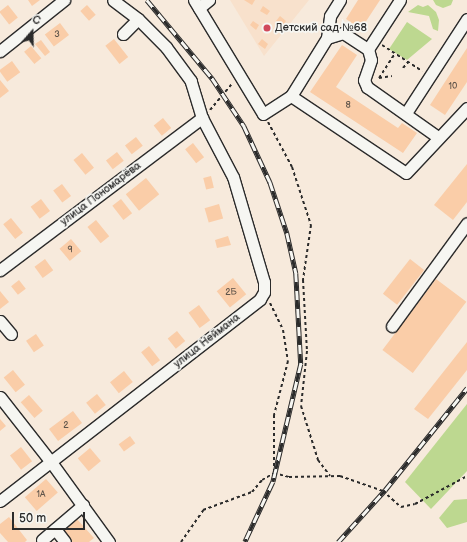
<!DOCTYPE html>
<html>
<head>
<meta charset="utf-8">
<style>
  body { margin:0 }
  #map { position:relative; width:467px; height:542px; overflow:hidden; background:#f7eadc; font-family:"Balsamiq Sans",sans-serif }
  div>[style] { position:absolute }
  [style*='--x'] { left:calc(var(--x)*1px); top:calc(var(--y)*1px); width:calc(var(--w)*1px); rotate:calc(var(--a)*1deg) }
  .built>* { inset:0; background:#f8e1cc }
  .green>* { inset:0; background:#bdd890 }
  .building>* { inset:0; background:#facda8; transform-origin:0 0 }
  .path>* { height:2px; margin-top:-1px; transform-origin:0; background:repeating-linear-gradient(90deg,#2b2b2b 0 3px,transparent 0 6px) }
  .roads { filter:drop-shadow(1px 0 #2b2b2b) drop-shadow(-1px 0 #2b2b2b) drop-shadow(0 1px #2b2b2b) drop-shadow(0 -1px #2b2b2b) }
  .minor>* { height:11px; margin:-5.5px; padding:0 5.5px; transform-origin:5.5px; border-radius:5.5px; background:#f6f6f2 }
  .rail>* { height:4.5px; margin-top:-2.25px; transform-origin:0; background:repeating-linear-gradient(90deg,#f6f6f2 0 9px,#2b2b2b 0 18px); box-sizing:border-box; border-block:1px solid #2b2b2b }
  .dots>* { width:11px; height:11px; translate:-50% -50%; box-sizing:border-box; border:2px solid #f6f6f2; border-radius:50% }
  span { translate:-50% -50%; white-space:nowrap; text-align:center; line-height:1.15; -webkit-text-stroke:3.5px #f6f6f2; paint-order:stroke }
  .number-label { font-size:9px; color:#5f544a }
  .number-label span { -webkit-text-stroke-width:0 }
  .poi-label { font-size:11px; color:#2b2b2b }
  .left { translate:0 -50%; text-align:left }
  .street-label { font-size:11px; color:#2b2b2b }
  .north { position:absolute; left:12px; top:12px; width:40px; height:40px; -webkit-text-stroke:3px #f6f6f2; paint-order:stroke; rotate:20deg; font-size:11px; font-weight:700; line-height:16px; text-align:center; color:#2b2b2b }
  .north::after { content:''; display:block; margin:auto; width:14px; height:18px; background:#2b2b2b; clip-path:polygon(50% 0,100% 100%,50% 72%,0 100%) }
  .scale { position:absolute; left:12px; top:512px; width:73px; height:18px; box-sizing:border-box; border:2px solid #2b2b2b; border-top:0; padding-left:5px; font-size:12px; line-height:14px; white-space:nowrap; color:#2b2b2b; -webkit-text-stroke:3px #f6f6f2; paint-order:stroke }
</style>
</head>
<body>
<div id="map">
  <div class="built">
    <div style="clip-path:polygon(230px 0,309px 0,264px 56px)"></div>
  </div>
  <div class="green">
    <div style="clip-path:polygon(433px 0,453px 0,451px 5px,443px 8px,436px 5px)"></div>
    <div style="clip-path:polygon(418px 5px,423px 7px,428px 5px,436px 12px,439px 20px,438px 31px,433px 29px,429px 16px,408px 12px)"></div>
    <div style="clip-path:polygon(407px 22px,432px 39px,407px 60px,389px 49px)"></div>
    <div style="clip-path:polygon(467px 404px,467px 471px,431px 509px,405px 482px)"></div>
    <div style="clip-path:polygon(467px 499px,467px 522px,447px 528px,439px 518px,454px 500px)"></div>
  </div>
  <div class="building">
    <div style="clip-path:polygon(28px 0,40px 0,32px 6px)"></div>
    <div style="clip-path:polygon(244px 0,255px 0,252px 5px)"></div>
    <div style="clip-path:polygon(358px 0,380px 0,361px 29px,346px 19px)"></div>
    <div style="left:8px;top:5px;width:16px;height:11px;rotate:52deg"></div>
    <div style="left:87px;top:5px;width:13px;height:9px;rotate:48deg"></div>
    <div style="clip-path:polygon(263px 6px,270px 11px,267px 15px,260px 11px)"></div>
    <div style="clip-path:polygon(280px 16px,286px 21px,283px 25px,276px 21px)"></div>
    <div style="clip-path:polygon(253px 21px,259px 25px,256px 30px,250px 25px)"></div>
    <div style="left:60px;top:23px;width:15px;height:19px;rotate:53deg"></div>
    <div style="left:114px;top:39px;width:23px;height:11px;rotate:52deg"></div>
    <div style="clip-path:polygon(262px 39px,268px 44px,265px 49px,258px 44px)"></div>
    <div style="clip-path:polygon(41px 40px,50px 52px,45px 56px,35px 44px)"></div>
    <div style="clip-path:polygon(342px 45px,357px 55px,336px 87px,398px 128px,402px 123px,417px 133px,403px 153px,310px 92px)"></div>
    <div style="left:31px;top:46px;width:16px;height:9px;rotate:50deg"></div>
    <div style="clip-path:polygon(467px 48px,467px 82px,445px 115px,430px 105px)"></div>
    <div style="left:12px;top:61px;width:14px;height:16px;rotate:54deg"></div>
    <div style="clip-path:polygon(0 80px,9px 91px,0 98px)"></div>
    <div style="left:163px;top:118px;width:13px;height:12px;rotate:51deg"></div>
    <div style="left:136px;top:137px;width:11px;height:14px;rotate:52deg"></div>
    <div style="left:193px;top:143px;width:18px;height:10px;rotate:52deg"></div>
    <div style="left:117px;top:152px;width:11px;height:14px;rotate:52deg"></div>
    <div style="left:82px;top:153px;width:19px;height:11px;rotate:51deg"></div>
    <div style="clip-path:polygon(467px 164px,467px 202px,453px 220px,434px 205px)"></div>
    <div style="left:211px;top:176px;width:12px;height:8px;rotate:76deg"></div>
    <div style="left:146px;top:178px;width:21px;height:26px;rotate:51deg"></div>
    <div style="left:62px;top:184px;width:15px;height:11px;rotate:53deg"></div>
    <div style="left:41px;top:199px;width:15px;height:13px;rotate:53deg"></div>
    <div style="left:121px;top:199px;width:18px;height:11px;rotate:52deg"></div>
    <div style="left:219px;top:204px;width:15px;height:15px;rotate:74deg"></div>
    <div style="left:11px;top:218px;width:19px;height:10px;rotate:51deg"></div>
    <div style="left:96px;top:220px;width:21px;height:11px;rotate:51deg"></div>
    <div style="clip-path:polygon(228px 236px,231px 245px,217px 248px,215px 240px)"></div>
    <div style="left:71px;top:239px;width:16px;height:15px;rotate:50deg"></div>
    <div style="left:45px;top:259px;width:14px;height:13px;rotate:54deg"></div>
    <div style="left:410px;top:259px;width:18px;height:44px;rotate:38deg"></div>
    <div style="left:233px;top:278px;width:21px;height:21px;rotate:51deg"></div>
    <div style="left:436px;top:279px;width:38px;height:89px;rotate:37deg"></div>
    <div style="left:19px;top:280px;width:11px;height:10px;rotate:52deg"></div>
    <div style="clip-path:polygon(0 291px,9px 302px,0 309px)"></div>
    <div style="left:199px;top:305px;width:19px;height:13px;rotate:54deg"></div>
    <div style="left:177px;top:331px;width:13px;height:12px;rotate:51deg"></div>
    <div style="left:36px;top:334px;width:14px;height:12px;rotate:56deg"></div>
    <div style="clip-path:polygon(467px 342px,467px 370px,428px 419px,414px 409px)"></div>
    <div style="left:149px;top:346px;width:18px;height:10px;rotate:52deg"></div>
    <div style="left:13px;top:370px;width:19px;height:12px;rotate:51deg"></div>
    <div style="left:124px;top:371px;width:14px;height:18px;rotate:51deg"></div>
    <div style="left:97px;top:394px;width:14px;height:14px;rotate:51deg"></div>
    <div style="left:29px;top:395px;width:21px;height:11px;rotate:49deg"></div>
    <div style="left:73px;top:411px;width:15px;height:30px;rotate:53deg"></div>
    <div style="clip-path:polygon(0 419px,6px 426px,0 431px)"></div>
    <div style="left:130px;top:436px;width:9px;height:14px;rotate:54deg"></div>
    <div style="left:21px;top:447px;width:18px;height:14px;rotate:52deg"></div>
    <div style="left:90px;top:448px;width:17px;height:16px;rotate:50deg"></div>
    <div style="left:46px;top:479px;width:18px;height:28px;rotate:49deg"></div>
    <div style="clip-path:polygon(9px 517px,27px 540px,25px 542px,8px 542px,0 533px,0 524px)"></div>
    <div style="clip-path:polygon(76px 518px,94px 538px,89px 542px,72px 542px,62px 530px)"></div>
  </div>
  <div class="path">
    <div style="--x:382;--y:45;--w:48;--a:33"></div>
    <div style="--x:403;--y:68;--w:8;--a:-50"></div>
    <div style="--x:379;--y:78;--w:30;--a:-57"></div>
    <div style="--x:379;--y:78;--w:13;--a:-9"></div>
    <div style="--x:210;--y:110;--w:35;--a:-50"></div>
    <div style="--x:268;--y:122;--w:51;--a:61.9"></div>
    <div style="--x:292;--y:167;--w:61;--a:71.9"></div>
    <div style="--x:311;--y:225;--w:56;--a:98.3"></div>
    <div style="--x:303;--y:280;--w:71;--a:86.8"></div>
    <div style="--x:307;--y:351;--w:55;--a:96.2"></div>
    <div style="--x:301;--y:406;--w:57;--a:72.5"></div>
    <div style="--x:318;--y:460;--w:20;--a:53"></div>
    <div style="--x:270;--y:303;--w:30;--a:64"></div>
    <div style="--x:283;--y:330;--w:31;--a:81"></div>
    <div style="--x:288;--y:361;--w:56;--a:104.5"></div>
    <div style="--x:274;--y:415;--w:58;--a:90"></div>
    <div style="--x:181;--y:542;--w:39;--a:-55"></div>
    <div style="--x:203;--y:510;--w:52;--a:-20.2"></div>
    <div style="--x:252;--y:492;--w:16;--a:-50"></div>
    <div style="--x:262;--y:480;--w:14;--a:-30"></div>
    <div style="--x:274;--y:473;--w:16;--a:15"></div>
    <div style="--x:289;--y:477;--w:51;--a:-1.1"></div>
    <div style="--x:340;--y:476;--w:46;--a:19.2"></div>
    <div style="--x:383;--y:491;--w:24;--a:42"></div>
    <div style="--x:401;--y:507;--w:14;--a:-12"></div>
    <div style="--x:415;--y:504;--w:59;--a:-28.3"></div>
  </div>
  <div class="roads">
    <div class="minor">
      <div style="--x:194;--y:0;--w:133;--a:58.8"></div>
      <div style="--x:263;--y:114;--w:33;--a:-33"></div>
      <div style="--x:291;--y:96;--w:68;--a:-58.2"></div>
      <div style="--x:327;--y:38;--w:22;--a:-82"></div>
      <div style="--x:330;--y:16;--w:19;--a:-58"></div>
      <div style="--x:400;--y:0;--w:59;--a:123.1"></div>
      <div style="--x:368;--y:49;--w:11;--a:75"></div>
      <div style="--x:371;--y:60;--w:21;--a:109"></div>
      <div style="--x:364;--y:80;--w:8;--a:67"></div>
      <div style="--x:367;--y:87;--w:87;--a:35.2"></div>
      <div style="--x:199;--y:8;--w:13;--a:-39"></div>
      <div style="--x:123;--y:34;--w:21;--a:-45"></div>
      <div style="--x:327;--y:38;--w:17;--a:-17"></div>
      <div style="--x:343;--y:33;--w:30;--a:33"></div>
      <div style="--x:0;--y:51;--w:82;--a:-38.6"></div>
      <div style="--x:291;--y:96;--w:138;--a:33.8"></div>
      <div style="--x:406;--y:173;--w:89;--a:-46.8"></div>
      <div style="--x:406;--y:113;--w:112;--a:-57"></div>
      <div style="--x:0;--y:270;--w:253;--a:-37"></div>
      <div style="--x:0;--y:321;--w:17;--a:50"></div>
      <div style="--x:392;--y:326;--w:127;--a:-53.9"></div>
      <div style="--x:0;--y:397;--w:83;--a:51.9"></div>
      <div style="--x:51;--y:462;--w:99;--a:54.1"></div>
      <div style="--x:0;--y:501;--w:329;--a:-37.8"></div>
      <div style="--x:260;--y:299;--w:8;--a:-60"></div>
      <div style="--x:264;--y:292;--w:10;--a:-90"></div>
      <div style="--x:264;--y:282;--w:109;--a:-106.4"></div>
      <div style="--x:233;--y:177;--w:67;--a:-117.7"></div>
      <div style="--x:202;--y:118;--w:39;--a:-107"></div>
      <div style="--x:191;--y:81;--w:42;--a:-126.3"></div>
      <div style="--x:166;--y:47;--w:40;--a:-135"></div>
      <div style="--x:138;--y:19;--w:31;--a:-143"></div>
      <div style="--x:55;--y:529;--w:16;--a:52"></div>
      <div style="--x:42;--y:540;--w:54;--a:-40.5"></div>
    </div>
  </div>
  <div class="rail">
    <div style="--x:147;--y:0;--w:102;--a:50.2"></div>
    <div style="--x:212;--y:78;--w:58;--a:56.3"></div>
    <div style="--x:244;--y:126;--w:62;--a:65.1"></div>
    <div style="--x:270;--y:182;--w:54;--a:71.6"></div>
    <div style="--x:287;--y:233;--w:41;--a:77.3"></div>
    <div style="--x:296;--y:273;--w:91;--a:86.9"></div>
    <div style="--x:301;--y:364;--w:121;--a:103.3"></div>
    <div style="--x:273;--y:482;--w:66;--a:115"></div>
    <div style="--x:338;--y:542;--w:70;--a:-47.9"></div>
    <div style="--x:385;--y:490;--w:131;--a:-51.2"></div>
  </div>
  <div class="dots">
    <div style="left:267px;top:28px;background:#d1495b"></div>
  </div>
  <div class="number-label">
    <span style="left:57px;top:35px">3</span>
    <span style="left:453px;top:87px">10</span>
    <span style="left:348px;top:106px">8</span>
    <span style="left:70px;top:250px">9</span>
    <span style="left:231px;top:293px">2Б</span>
    <span style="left:66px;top:426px">2</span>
    <span style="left:41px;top:495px">1А</span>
  </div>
  <div class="poi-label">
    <span class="left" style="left:275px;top:28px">Детский сад №68</span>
  </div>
  <div class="street-label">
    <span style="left:101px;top:194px;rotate:-37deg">улица Пономарёва</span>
    <span style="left:207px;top:341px;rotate:-38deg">улица Неймана</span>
  </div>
  <div class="north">С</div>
  <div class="scale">50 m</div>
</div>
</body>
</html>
